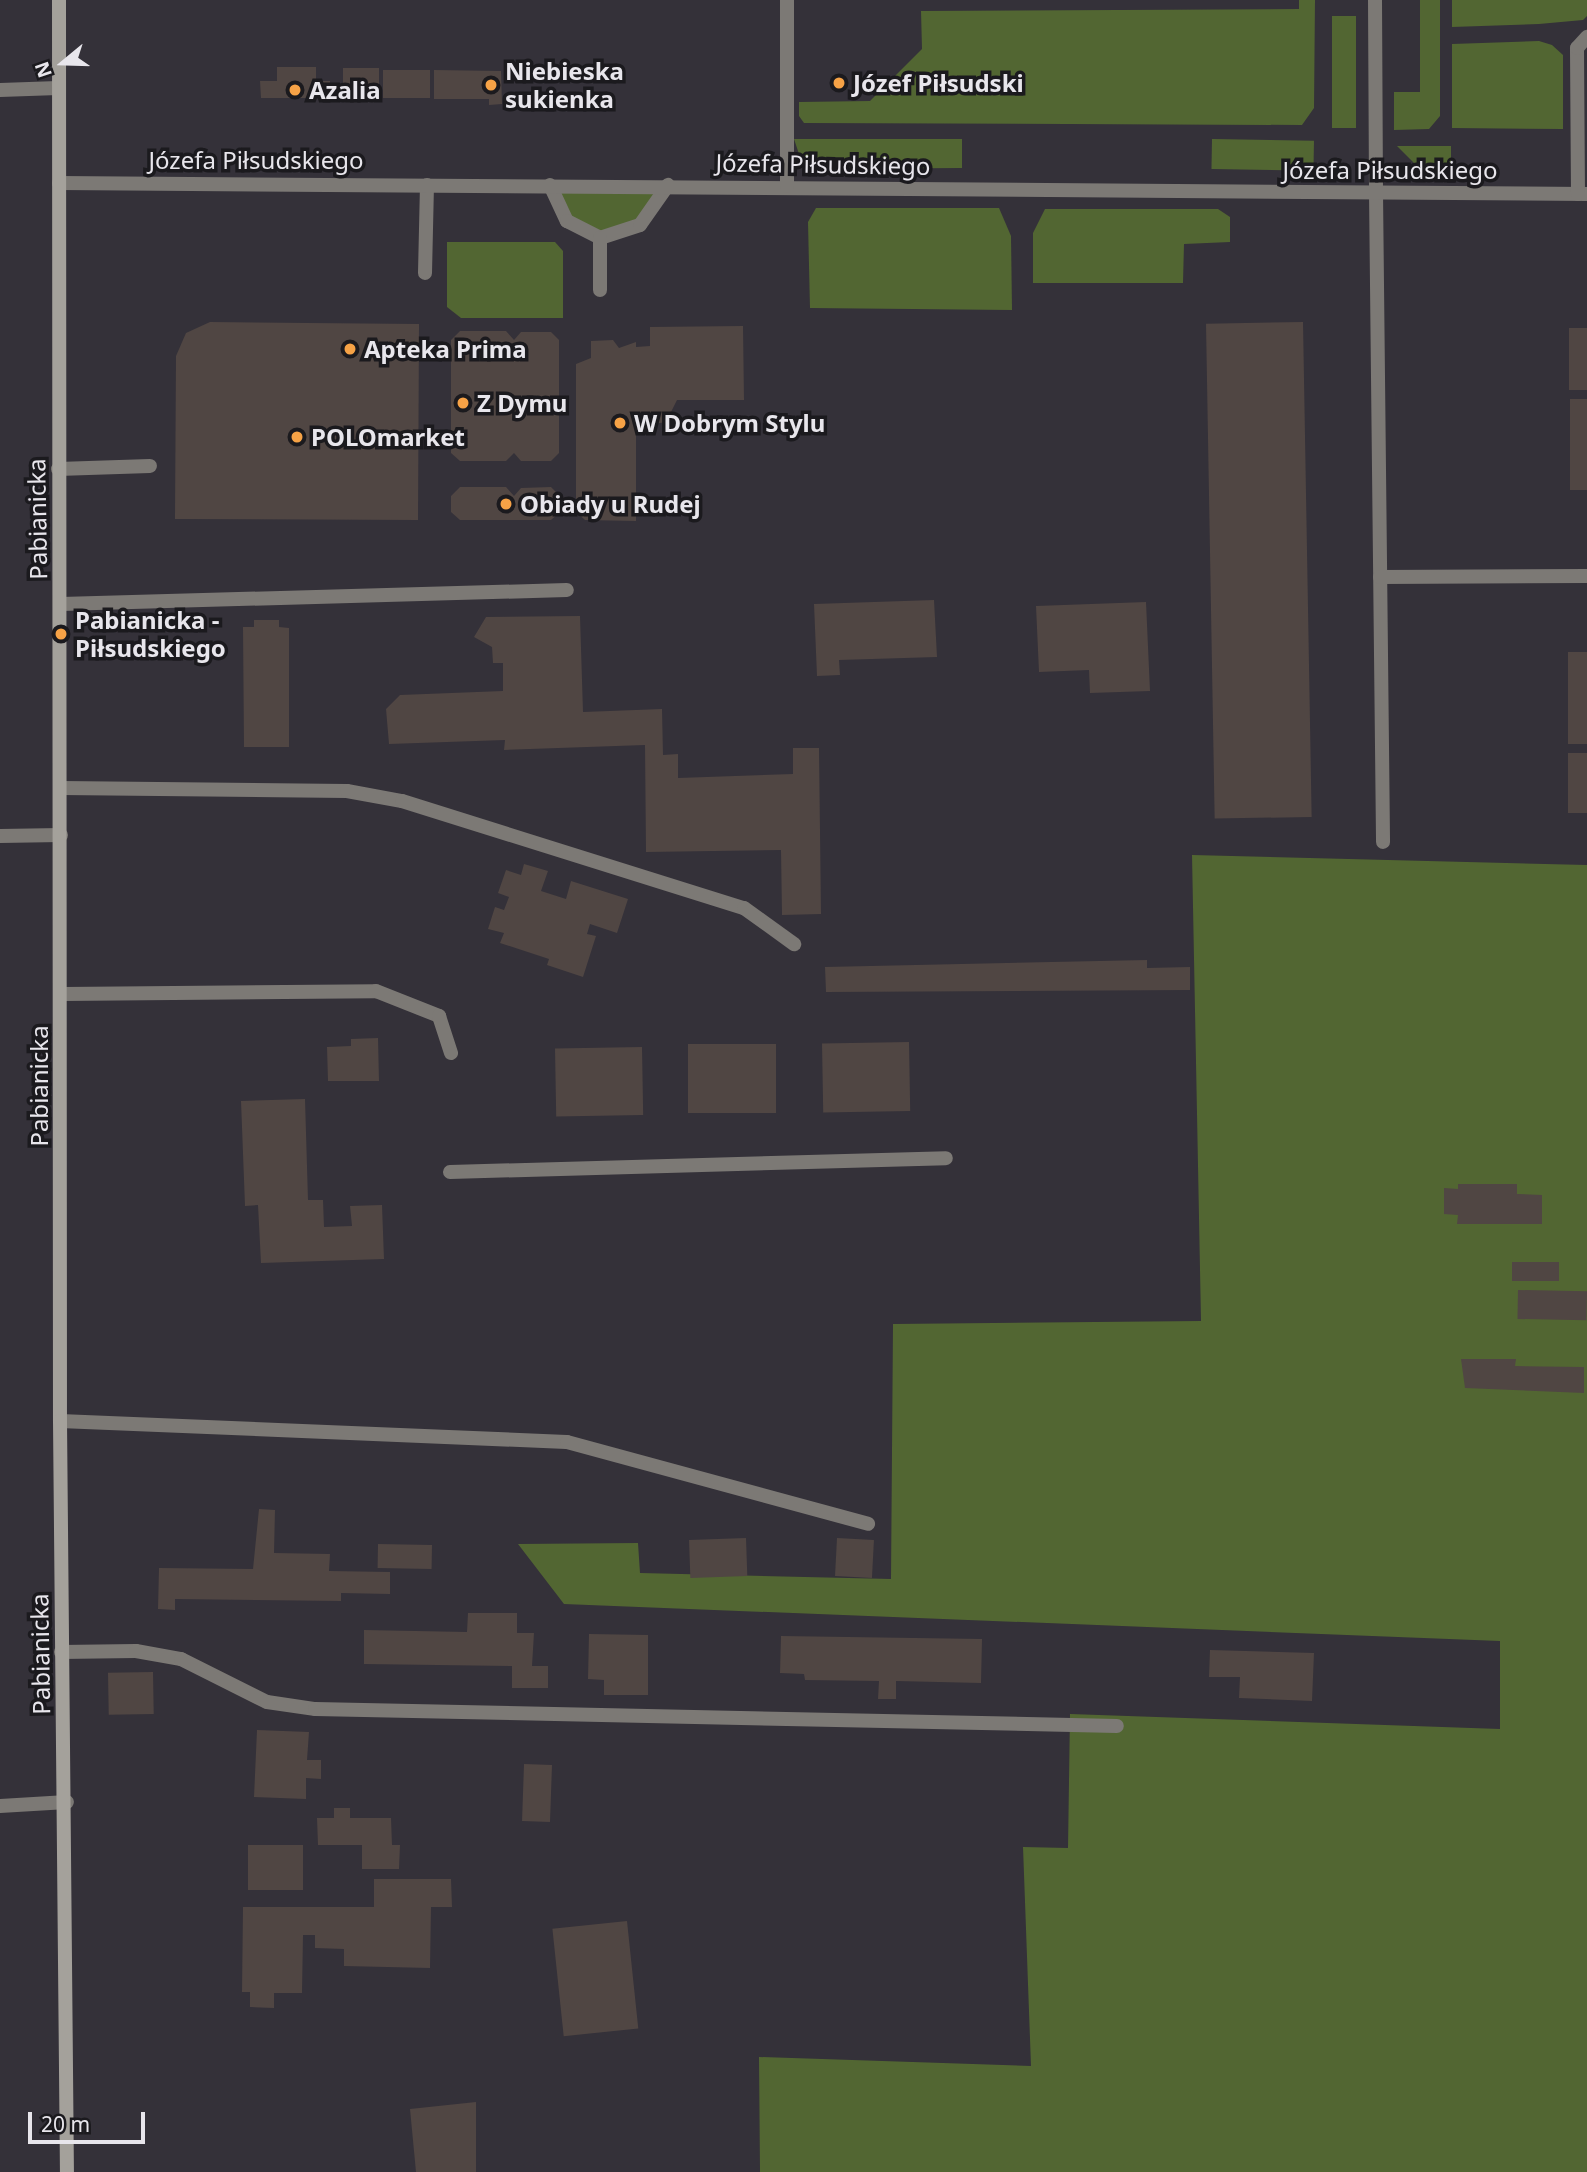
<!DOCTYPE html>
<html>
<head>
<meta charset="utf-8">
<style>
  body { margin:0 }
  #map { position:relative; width:1587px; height:2172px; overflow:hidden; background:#343139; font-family:"Noto Sans",sans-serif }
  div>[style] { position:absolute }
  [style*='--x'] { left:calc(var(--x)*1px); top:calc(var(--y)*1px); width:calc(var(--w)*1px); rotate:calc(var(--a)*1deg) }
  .green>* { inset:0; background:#526632; transform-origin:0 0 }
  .building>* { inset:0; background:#504643; transform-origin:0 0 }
  .lane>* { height:14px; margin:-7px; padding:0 7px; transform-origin:7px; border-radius:7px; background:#7c7975 }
  .street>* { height:14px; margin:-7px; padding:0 7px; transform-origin:7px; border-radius:7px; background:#7c7975 }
  .secondary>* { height:14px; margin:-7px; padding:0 7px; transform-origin:7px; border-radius:7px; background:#a4a19b }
  .dots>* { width:19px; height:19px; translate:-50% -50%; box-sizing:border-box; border:4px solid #1b1a1e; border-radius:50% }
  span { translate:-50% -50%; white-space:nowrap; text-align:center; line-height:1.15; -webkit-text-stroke:7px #1b1a1e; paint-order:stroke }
  .poi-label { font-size:24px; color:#e8e6ec; font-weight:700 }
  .left { translate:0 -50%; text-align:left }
  .street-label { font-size:24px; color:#e8e6ec }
  .north { position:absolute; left:28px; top:28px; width:70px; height:70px; -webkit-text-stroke:5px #1b1a1e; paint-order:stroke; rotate:251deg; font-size:19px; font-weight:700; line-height:28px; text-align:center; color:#e8e6ec }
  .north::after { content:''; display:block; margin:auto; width:24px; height:32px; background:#e8e6ec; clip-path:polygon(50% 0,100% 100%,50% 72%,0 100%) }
  .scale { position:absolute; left:28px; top:2112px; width:117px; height:32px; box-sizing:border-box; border:4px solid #e8e6ec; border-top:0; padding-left:9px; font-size:21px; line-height:24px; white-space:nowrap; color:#e8e6ec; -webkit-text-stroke:5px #1b1a1e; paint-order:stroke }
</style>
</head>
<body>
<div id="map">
  <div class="green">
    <div style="clip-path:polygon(1299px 0,1315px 0,1314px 108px,1302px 125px,804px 123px,799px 116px,799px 102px,870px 101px,922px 49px,921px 11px,1299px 9px)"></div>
    <div style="clip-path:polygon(1420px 0,1440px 0,1440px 116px,1429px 129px,1394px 130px,1394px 92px,1420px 92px)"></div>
    <div style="clip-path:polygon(1452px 0,1587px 0,1587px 16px,1583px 20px,1539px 24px,1452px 27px)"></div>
    <div style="left:1332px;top:16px;width:24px;height:112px"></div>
    <div style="clip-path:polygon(1539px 41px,1552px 45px,1563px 55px,1563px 129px,1452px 128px,1452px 44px)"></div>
    <div style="clip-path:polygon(794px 139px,962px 139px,962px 168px,813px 169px,802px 163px)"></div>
    <div style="left:1212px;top:139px;width:102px;height:30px;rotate:1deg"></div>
    <div style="clip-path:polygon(1397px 146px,1451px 146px,1451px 170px,1416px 165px)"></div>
    <div style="clip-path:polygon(550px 185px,668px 185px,640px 225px,600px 238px,567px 221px)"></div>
    <div style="clip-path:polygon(816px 208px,999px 208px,1011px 236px,1012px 310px,810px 308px,808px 222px)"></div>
    <div style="clip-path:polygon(1045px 209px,1218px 209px,1230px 217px,1230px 242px,1184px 244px,1183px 283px,1033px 283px,1033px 233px)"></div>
    <div style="clip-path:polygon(447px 242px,555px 242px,563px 251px,563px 318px,461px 318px,447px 307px)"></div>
    <div style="clip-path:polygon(1192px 855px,1587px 865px,1587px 2172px,760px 2172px,759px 2057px,1031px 2066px,1023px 1847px,1068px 1848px,1070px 1714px,1500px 1729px,1500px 1641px,564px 1604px,518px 1544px,638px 1543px,640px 1573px,891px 1579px,893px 1324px,1201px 1321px)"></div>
  </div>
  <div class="building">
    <div style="clip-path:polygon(277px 67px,316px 67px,316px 81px,330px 81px,330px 98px,261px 98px,260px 81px,277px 81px)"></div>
    <div style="left:343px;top:68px;width:36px;height:31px"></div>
    <div style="left:430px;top:70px;width:28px;height:47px;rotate:90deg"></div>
    <div style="clip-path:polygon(434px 70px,501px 71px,502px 104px,489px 105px,489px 99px,434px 99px)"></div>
    <div style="clip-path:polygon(210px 322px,419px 324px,418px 520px,175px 519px,176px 356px,186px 333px)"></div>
    <div style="left:1303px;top:322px;width:495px;height:97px;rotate:89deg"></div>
    <div style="clip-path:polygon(743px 326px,744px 400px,677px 400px,666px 422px,636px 427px,636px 521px,585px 520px,576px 512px,576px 364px,591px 358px,591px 341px,613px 340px,619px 348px,636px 342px,636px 347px,650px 346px,650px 327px)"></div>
    <div style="left:1569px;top:328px;width:18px;height:62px"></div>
    <div style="clip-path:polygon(460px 331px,506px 331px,514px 340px,521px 332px,551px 332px,559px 340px,559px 453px,551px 461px,521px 461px,514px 453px,506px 461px,460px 461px,451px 453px,451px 340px)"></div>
    <div style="left:1570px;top:399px;width:17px;height:91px"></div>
    <div style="clip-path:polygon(460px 487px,506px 487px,514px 496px,521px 488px,551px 487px,560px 496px,560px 512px,551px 520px,460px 520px,451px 512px,451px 496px)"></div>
    <div style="clip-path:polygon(934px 600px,937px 657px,839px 660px,840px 675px,817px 676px,814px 604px)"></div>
    <div style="clip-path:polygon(1146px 602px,1150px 691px,1090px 693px,1089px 670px,1039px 672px,1036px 606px)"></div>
    <div style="clip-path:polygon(580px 616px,583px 712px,662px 709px,663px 755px,678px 754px,678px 778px,793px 774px,793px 748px,819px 748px,821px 914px,782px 915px,781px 850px,646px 852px,645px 745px,504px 750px,505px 740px,389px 744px,386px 709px,400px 695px,503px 691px,503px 663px,493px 663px,492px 647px,474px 637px,486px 617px)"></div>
    <div style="clip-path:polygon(254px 620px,279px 620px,279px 627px,289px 628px,289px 747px,244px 747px,243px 627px,254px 627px)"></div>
    <div style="left:1568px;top:652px;width:19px;height:92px"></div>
    <div style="left:1568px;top:753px;width:19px;height:60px"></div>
    <div style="clip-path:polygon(524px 864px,548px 871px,541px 891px,566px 899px,571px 881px,628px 899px,617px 933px,590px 924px,587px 934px,596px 936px,583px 977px,547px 965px,549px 959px,500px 943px,504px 933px,488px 929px,495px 907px,504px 910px,509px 897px,498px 893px,506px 870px,521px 875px)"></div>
    <div style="clip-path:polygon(1147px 960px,1147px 968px,1190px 967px,1190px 990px,826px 992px,825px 967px)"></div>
    <div style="clip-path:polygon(378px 1038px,379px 1081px,328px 1081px,327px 1047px,351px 1046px,351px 1039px)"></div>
    <div style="left:909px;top:1042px;width:69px;height:87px;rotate:89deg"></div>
    <div style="left:776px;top:1044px;width:69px;height:88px;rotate:90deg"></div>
    <div style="left:642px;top:1047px;width:68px;height:87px;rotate:89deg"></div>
    <div style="clip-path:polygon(305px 1099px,308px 1200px,323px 1200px,324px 1227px,352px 1226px,350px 1206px,382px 1205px,384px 1259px,261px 1263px,258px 1205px,245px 1206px,241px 1101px)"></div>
    <div style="clip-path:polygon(1458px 1184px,1517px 1184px,1517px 1194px,1542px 1195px,1542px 1224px,1457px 1224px,1458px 1215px,1444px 1214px,1444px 1188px,1458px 1189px)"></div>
    <div style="left:1559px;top:1262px;width:19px;height:47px;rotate:90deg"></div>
    <div style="left:1518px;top:1290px;width:69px;height:29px;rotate:1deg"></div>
    <div style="clip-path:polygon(1461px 1359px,1516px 1359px,1515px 1366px,1584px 1367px,1584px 1393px,1465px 1388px)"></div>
    <div style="clip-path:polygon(259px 1509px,275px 1510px,274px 1553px,330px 1554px,329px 1571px,390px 1572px,390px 1594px,341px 1593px,341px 1601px,175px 1599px,175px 1610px,158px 1609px,159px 1568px,253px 1569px)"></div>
    <div style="left:746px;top:1538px;width:38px;height:57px;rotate:88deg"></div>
    <div style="left:837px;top:1538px;width:37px;height:38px;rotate:3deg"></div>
    <div style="left:378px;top:1544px;width:54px;height:24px;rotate:1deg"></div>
    <div style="clip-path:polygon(468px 1613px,517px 1613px,517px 1633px,534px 1633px,532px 1666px,548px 1666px,548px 1688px,512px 1688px,512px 1666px,364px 1664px,364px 1630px,467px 1632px)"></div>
    <div style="clip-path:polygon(589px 1634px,648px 1635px,648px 1695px,604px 1695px,604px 1680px,588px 1679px)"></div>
    <div style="clip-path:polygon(781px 1636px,982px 1639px,981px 1683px,896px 1681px,896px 1699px,878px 1699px,879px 1681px,805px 1680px,804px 1674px,780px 1673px)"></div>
    <div style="clip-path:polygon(1210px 1650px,1314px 1653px,1312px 1701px,1239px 1698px,1240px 1677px,1209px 1677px)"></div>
    <div style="left:153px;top:1672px;width:42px;height:45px;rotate:89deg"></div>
    <div style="clip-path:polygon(257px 1730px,309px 1732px,307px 1760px,321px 1760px,321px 1779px,306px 1778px,306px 1799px,254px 1797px)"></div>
    <div style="left:552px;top:1765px;width:57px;height:28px;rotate:92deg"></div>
    <div style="clip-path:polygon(334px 1808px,350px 1808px,350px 1818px,391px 1818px,392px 1845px,400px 1845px,399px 1869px,362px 1869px,362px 1845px,318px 1845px,317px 1818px,334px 1818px)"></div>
    <div style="left:303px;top:1845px;width:45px;height:55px;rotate:90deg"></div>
    <div style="clip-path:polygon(374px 1879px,451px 1879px,452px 1907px,431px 1907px,430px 1968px,344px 1966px,344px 1949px,315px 1948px,315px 1935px,303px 1935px,302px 1993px,274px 1993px,274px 2008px,250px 2007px,250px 1992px,242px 1992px,243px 1907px,374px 1907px)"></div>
    <div style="left:627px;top:1921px;width:108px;height:75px;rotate:84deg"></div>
    <div style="clip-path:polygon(476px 2102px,476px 2172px,416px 2172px,410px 2109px)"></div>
  </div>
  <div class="lane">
    <div style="--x:550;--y:185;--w:40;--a:65"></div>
    <div style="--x:567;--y:221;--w:37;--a:27"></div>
    <div style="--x:600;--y:238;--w:42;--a:-18"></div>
    <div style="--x:640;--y:225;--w:49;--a:-55"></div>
    <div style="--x:1376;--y:192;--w:650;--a:89.38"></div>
    <div style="--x:600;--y:238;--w:52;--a:90"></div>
    <div style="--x:425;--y:273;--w:88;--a:-88.7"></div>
    <div style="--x:58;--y:469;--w:92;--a:-1.9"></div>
    <div style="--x:1380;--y:577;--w:207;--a:-0.3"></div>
    <div style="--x:61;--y:604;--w:506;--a:-1.58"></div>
    <div style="--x:61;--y:788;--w:286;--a:0.6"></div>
    <div style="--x:347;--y:791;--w:56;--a:10.3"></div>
    <div style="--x:402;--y:801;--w:358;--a:17.4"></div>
    <div style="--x:744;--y:908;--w:62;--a:35.8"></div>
    <div style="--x:63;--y:994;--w:313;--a:-0.5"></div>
    <div style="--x:376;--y:991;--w:68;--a:21.6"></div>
    <div style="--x:439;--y:1016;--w:39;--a:72"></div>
    <div style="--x:450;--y:1172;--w:496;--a:-1.6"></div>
    <div style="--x:60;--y:1421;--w:507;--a:2.37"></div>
    <div style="--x:567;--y:1442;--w:312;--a:15.2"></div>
    <div style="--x:61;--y:1652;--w:75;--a:-0.8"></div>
    <div style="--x:136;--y:1651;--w:46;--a:10.1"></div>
    <div style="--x:181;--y:1659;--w:96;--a:26.6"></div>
    <div style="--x:267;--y:1702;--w:49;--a:8.3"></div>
    <div style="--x:315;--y:1709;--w:802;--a:1.21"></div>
  </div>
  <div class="street">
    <div style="--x:1375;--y:0;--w:192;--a:89.7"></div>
    <div style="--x:0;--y:90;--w:58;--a:-2"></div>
    <div style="--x:59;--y:183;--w:1528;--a:0.41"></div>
    <div style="--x:787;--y:186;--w:186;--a:-90"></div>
    <div style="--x:1578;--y:194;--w:146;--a:-90.4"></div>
    <div style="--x:1577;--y:48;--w:15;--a:-48"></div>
    <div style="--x:0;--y:836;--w:61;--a:-0.9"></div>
    <div style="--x:0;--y:1806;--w:67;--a:-3.4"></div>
  </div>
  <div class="secondary">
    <div style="--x:59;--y:0;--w:1421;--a:89.96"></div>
    <div style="--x:60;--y:1421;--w:751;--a:89.47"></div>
  </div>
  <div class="dots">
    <div style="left:839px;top:83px;background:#f6a246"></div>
    <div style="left:491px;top:85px;background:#f6a246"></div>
    <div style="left:295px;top:90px;background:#f6a246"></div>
    <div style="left:350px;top:349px;background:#f6a246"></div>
    <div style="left:463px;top:403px;background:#f6a246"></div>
    <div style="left:620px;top:423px;background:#f6a246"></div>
    <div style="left:297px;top:437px;background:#f6a246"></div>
    <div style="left:506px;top:504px;background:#f6a246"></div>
    <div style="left:61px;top:634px;background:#f6a246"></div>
  </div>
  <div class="poi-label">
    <span class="left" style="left:505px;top:85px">Niebieska<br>sukienka</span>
    <span class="left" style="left:853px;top:83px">Józef Piłsudski</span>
    <span class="left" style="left:309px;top:90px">Azalia</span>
    <span class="left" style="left:364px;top:349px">Apteka Prima</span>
    <span class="left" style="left:477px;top:403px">Z Dymu</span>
    <span class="left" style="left:634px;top:423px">W Dobrym Stylu</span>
    <span class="left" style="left:311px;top:437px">POLOmarket</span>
    <span class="left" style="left:520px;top:504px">Obiady u Rudej</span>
    <span class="left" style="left:75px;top:634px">Pabianicka -<br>Piłsudskiego</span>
  </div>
  <div class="street-label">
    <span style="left:256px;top:160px">Józefa Piłsudskiego</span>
    <span style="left:823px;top:164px;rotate:1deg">Józefa Piłsudskiego</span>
    <span style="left:1390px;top:170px">Józefa Piłsudskiego</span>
    <span style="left:37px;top:519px;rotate:-91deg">Pabianicka</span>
    <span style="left:39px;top:1086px;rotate:-90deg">Pabianicka</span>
    <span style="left:40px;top:1654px;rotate:-91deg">Pabianicka</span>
  </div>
  <div class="north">N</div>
  <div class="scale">20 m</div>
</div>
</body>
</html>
